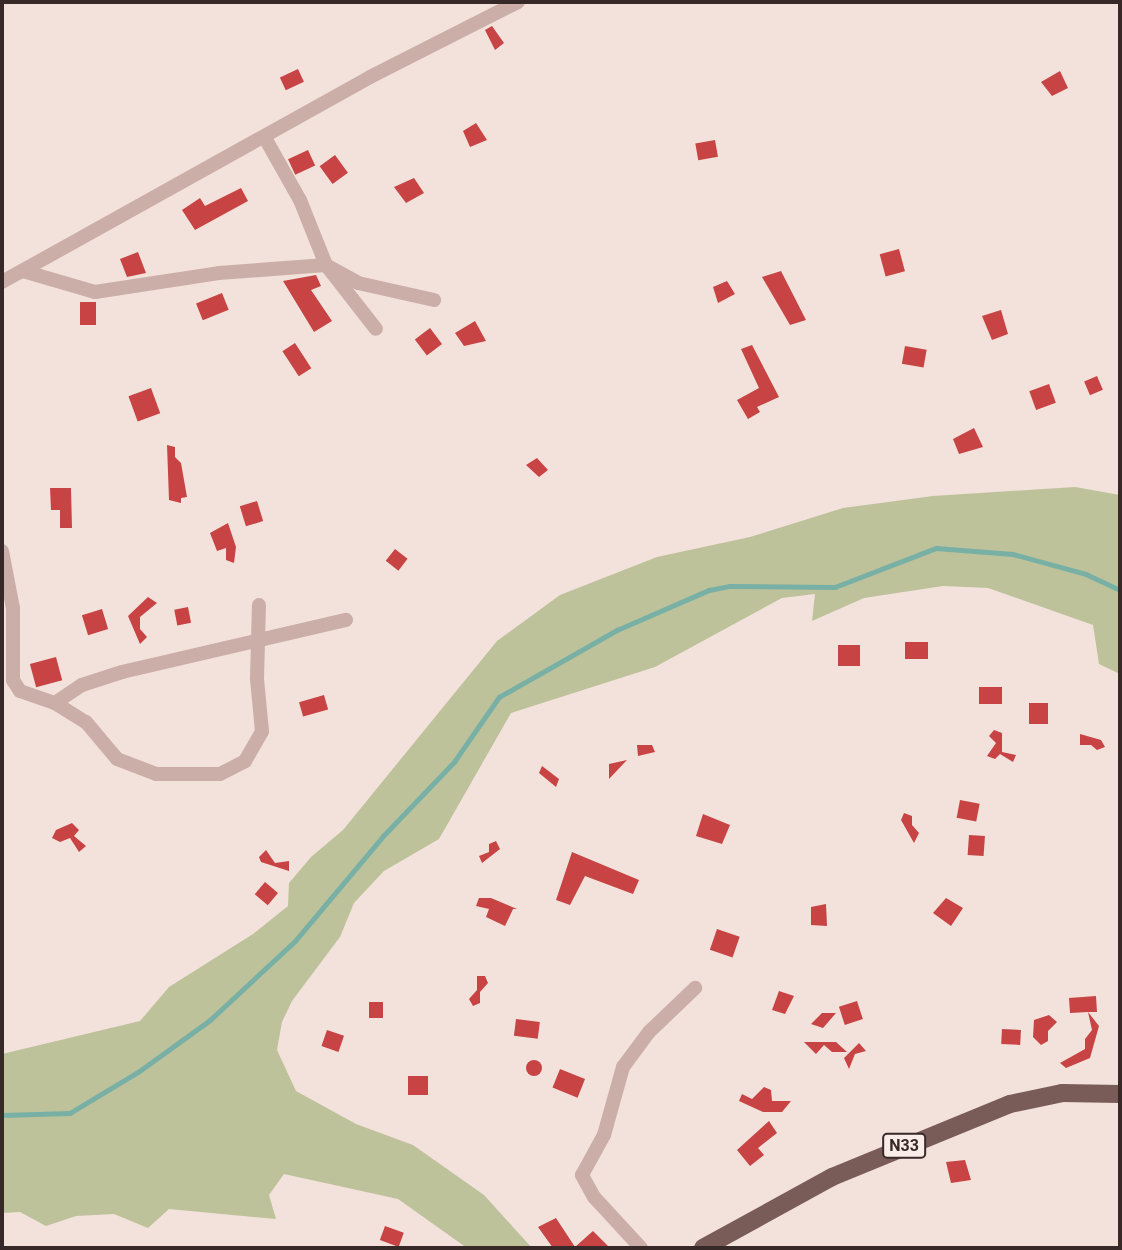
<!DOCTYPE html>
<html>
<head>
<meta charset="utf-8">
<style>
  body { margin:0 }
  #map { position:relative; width:1122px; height:1250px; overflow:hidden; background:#f2e2db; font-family:Roboto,sans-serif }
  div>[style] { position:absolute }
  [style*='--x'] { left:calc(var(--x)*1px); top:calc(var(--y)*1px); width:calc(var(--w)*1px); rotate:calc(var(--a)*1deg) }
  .green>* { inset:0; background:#bec29b }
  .stream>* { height:4.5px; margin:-2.25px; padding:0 2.25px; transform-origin:2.25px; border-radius:2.25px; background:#79b0a5 }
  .building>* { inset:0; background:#c84344; transform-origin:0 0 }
  .round { border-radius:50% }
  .minor>* { height:14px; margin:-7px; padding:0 7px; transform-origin:7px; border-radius:7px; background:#cbaea7 }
  .primary>* { height:18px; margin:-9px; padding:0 9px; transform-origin:9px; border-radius:9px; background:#795b58 }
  span { translate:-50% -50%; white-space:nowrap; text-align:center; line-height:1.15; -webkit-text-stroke:7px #faede7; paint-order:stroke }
  .shield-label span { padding:2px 5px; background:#faede7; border:2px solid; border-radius:5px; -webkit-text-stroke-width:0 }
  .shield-label { font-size:16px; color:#372928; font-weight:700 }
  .frame { position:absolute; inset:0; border:4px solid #372928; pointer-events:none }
</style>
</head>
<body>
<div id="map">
  <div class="green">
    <div style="clip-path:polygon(1075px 487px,1120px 495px,1120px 674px,1099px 664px,1093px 625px,988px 588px,943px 586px,864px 598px,812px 621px,815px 594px,782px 598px,655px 667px,511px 713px,439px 839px,384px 871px,354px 903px,340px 937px,292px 1001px,282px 1022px,277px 1050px,296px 1091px,356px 1124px,413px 1145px,484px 1195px,532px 1248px,467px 1248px,398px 1199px,284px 1174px,269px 1195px,276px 1219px,169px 1209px,148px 1228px,114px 1214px,76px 1216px,46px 1226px,20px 1212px,2px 1213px,2px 1054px,140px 1021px,169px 987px,253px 934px,288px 906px,289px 883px,311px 857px,343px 830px,497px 641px,560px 595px,657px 557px,750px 537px,843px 508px,933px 496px)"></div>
  </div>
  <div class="stream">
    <div style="--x:2;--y:1115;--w:68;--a:-1.7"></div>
    <div style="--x:70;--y:1113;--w:79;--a:-31.1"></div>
    <div style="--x:138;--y:1072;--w:89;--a:-35.8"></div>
    <div style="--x:210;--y:1020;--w:116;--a:-42.9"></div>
    <div style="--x:295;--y:941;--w:137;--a:-50"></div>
    <div style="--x:383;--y:836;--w:103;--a:-46.2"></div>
    <div style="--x:454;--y:762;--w:79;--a:-55.3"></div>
    <div style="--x:499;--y:697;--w:136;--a:-29.6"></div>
    <div style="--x:617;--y:630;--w:100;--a:-23.5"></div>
    <div style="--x:709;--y:590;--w:21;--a:-11"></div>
    <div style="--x:730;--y:586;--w:105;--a:0.5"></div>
    <div style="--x:835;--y:587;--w:108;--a:-21.1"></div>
    <div style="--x:936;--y:548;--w:77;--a:4.5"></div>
    <div style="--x:1013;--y:554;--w:76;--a:15.3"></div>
    <div style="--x:1086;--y:574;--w:38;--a:25"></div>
  </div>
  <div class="building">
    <div style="clip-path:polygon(492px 26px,504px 43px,495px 50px,485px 30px)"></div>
    <div style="left:298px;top:69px;width:14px;height:20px;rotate:65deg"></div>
    <div style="clip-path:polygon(1060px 71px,1068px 88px,1052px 96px,1041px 82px)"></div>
    <div style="clip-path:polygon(476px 123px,487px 140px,470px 147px,463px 131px)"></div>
    <div style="left:715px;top:140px;width:17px;height:20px;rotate:80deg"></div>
    <div style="left:308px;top:150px;width:17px;height:22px;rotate:65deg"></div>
    <div style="left:335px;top:155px;width:22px;height:19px;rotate:54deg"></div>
    <div style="clip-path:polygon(414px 178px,424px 193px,406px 203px,394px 187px)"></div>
    <div style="clip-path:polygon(241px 188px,248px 201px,195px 230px,182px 210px,200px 198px,205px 206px)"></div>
    <div style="left:899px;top:249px;width:23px;height:20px;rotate:75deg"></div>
    <div style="clip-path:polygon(138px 252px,146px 273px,127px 277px,120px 259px)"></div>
    <div style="clip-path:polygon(781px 271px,806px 320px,790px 325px,762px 277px)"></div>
    <div style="clip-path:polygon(316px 275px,321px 286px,311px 290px,332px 321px,314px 332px,283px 281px)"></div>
    <div style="clip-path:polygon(727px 281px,735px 294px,718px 303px,713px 287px)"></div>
    <div style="left:222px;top:293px;width:18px;height:28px;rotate:68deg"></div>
    <div style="left:80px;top:302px;width:16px;height:23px"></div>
    <div style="clip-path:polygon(1001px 310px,1008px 334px,992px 340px,982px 316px)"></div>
    <div style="clip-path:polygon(475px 321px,486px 341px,464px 346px,455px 333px)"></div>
    <div style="left:430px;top:328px;width:20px;height:19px;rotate:53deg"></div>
    <div style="left:295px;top:343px;width:30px;height:15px;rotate:57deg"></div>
    <div style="clip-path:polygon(752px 345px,779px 397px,757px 407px,760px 412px,748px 419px,737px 400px,759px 388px,741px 349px)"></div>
    <div style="left:905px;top:346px;width:22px;height:18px;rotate:10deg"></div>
    <div style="left:1097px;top:376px;width:15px;height:14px;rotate:67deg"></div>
    <div style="left:1049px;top:384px;width:20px;height:21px;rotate:70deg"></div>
    <div style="left:151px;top:388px;width:27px;height:24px;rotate:70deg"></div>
    <div style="clip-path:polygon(974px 428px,983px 447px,959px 454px,953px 439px)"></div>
    <div style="clip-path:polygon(167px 445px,175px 447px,175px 457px,181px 463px,187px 497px,181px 498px,181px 503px,169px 500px)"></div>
    <div style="clip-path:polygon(537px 458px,548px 470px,539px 477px,526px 465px)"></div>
    <div style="clip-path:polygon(50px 488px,71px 488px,72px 528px,60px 528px,60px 510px,51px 510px)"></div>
    <div style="left:257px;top:501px;width:21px;height:18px;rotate:73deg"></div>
    <div style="clip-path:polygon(228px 523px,236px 547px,234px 563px,226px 560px,226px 548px,217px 551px,210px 533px)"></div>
    <div style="left:395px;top:549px;width:16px;height:15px;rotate:38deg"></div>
    <div style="clip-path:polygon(148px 597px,157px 603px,140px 617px,140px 629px,147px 637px,140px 644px,128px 616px)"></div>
    <div style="left:188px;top:607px;width:16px;height:14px;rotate:79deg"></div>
    <div style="left:102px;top:609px;width:21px;height:21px;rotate:73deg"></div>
    <div style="left:905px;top:642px;width:23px;height:17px"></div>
    <div style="left:860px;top:645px;width:21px;height:22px;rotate:90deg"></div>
    <div style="left:56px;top:657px;width:24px;height:27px;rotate:75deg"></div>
    <div style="left:979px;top:687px;width:23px;height:17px"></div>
    <div style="left:324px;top:695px;width:15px;height:26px;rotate:74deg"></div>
    <div style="left:1029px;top:703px;width:19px;height:21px"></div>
    <div style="clip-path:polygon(994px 730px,1002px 733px,1002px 752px,1016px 755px,1013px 762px,1000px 754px,995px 759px,987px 756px,996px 743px,989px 736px)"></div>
    <div style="clip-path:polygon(1080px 734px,1101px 740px,1105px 747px,1097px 750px,1091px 745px,1080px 745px)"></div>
    <div style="clip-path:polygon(637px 745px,652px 745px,655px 752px,638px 756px)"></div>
    <div style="clip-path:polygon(627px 760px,609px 779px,609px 764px)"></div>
    <div style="clip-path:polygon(542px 766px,559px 779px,556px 787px,539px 773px)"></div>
    <div style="left:960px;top:800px;width:20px;height:18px;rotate:11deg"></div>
    <div style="clip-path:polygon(904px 813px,912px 816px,912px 825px,919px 833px,914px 843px,901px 820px)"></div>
    <div style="clip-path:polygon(703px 814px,730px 825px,722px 844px,696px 836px)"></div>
    <div style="clip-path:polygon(72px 823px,79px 830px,74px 836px,86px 846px,79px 852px,70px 838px,60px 842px,52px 838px,56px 830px)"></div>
    <div style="left:969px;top:835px;width:16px;height:20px;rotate:4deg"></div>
    <div style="clip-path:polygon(496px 841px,500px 849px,482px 863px,479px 856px,489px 852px,489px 844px)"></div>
    <div style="clip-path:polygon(266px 850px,275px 863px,289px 861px,289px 871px,261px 862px,259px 857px)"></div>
    <div style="clip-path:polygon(572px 852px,639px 880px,633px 894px,585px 876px,570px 905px,556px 900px)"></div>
    <div style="left:265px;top:882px;width:17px;height:16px;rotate:40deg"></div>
    <div style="clip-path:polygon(479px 898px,491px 898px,517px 909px,513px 909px,505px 926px,486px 917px,489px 909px,476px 906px)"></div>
    <div style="clip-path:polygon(946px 898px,963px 908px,951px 926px,933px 913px)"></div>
    <div style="clip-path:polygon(826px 904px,827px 926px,811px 925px,811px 907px)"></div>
    <div style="left:717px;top:929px;width:24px;height:22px;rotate:19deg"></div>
    <div style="clip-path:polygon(477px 976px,485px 976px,488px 983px,480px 992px,480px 1003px,473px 1006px,469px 999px,477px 990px)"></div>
    <div style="clip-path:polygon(779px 991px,794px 996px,785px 1014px,772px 1010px)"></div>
    <div style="clip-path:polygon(1096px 996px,1097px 1012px,1088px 1012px,1099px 1026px,1090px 1058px,1066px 1068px,1060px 1063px,1085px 1049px,1085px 1039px,1092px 1030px,1088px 1012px,1070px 1013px,1069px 998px)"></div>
    <div style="left:857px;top:1001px;width:19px;height:19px;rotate:72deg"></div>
    <div style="left:369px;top:1002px;width:14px;height:16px"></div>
    <div style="clip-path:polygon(822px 1013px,836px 1013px,823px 1028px,811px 1024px)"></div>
    <div style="clip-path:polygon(1049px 1015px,1057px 1022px,1048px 1031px,1048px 1041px,1041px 1045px,1033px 1037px,1034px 1020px)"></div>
    <div style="left:516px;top:1019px;width:24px;height:17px;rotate:7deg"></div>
    <div style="left:1002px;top:1029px;width:19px;height:15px;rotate:3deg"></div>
    <div style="left:327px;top:1030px;width:18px;height:17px;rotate:19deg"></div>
    <div style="clip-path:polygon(804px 1042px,836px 1042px,847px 1052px,832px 1052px,824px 1045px,816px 1054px)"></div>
    <div style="clip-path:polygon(859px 1043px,866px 1051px,855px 1054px,849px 1069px,844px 1058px)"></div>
    <div class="round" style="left:526px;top:1060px;width:16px;height:16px"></div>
    <div style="left:560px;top:1069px;width:27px;height:20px;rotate:22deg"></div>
    <div style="left:408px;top:1076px;width:20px;height:19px"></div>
    <div style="clip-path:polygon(764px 1087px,771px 1090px,772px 1101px,791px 1101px,782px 1112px,763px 1112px,739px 1101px,742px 1094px,752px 1099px)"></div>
    <div style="clip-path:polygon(769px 1121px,777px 1133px,758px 1148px,764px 1155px,750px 1166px,737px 1150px)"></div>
    <div style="clip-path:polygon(965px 1160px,971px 1180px,951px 1183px,946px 1162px)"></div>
    <div style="clip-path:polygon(556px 1218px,575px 1247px,593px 1231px,610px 1248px,553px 1248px,538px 1227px)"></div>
    <div style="left:385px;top:1226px;width:20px;height:15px;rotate:20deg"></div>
  </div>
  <div class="minor">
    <div style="--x:265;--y:138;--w:71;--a:60.6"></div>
    <div style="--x:300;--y:200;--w:70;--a:68.2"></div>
    <div style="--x:326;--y:265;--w:81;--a:52"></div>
    <div style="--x:23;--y:271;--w:75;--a:16.3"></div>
    <div style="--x:95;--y:292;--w:125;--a:-8.7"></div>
    <div style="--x:219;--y:273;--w:107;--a:-4.3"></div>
    <div style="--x:326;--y:265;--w:37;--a:29"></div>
    <div style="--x:358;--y:283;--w:78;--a:12.6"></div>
    <div style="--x:2;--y:282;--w:421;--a:-29.1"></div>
    <div style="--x:370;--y:77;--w:166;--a:-26.9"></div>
    <div style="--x:2;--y:551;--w:58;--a:79.1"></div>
    <div style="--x:13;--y:608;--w:72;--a:90"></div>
    <div style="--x:13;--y:680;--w:13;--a:58"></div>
    <div style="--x:20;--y:691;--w:37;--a:19"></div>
    <div style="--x:55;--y:703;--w:36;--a:32"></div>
    <div style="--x:86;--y:722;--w:48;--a:50"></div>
    <div style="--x:117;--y:759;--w:42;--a:21"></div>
    <div style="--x:156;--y:774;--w:64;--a:0"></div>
    <div style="--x:220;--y:774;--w:28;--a:-27"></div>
    <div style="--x:245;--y:761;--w:34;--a:-60"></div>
    <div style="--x:262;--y:731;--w:52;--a:-95.5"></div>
    <div style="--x:257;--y:679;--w:74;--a:-88.5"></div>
    <div style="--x:55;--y:703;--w:32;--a:-34"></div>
    <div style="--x:82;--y:685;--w:42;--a:-18"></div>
    <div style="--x:122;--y:672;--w:230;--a:-13.1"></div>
    <div style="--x:641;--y:1248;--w:69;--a:-132.7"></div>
    <div style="--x:594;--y:1197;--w:25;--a:-119"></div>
    <div style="--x:582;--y:1175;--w:46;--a:-61.2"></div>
    <div style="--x:604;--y:1135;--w:71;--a:-74.4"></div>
    <div style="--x:623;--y:1067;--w:44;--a:-53.4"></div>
    <div style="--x:649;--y:1032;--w:64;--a:-43.7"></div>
  </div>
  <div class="primary">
    <div style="--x:703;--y:1248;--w:147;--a:-28.8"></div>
    <div style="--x:832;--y:1177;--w:192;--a:-22.3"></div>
    <div style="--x:1010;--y:1104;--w:53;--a:-11.9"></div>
    <div style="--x:1062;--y:1093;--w:58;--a:1"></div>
  </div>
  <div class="shield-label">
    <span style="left:904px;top:1146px">N33</span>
  </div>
  <div class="frame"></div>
</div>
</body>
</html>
